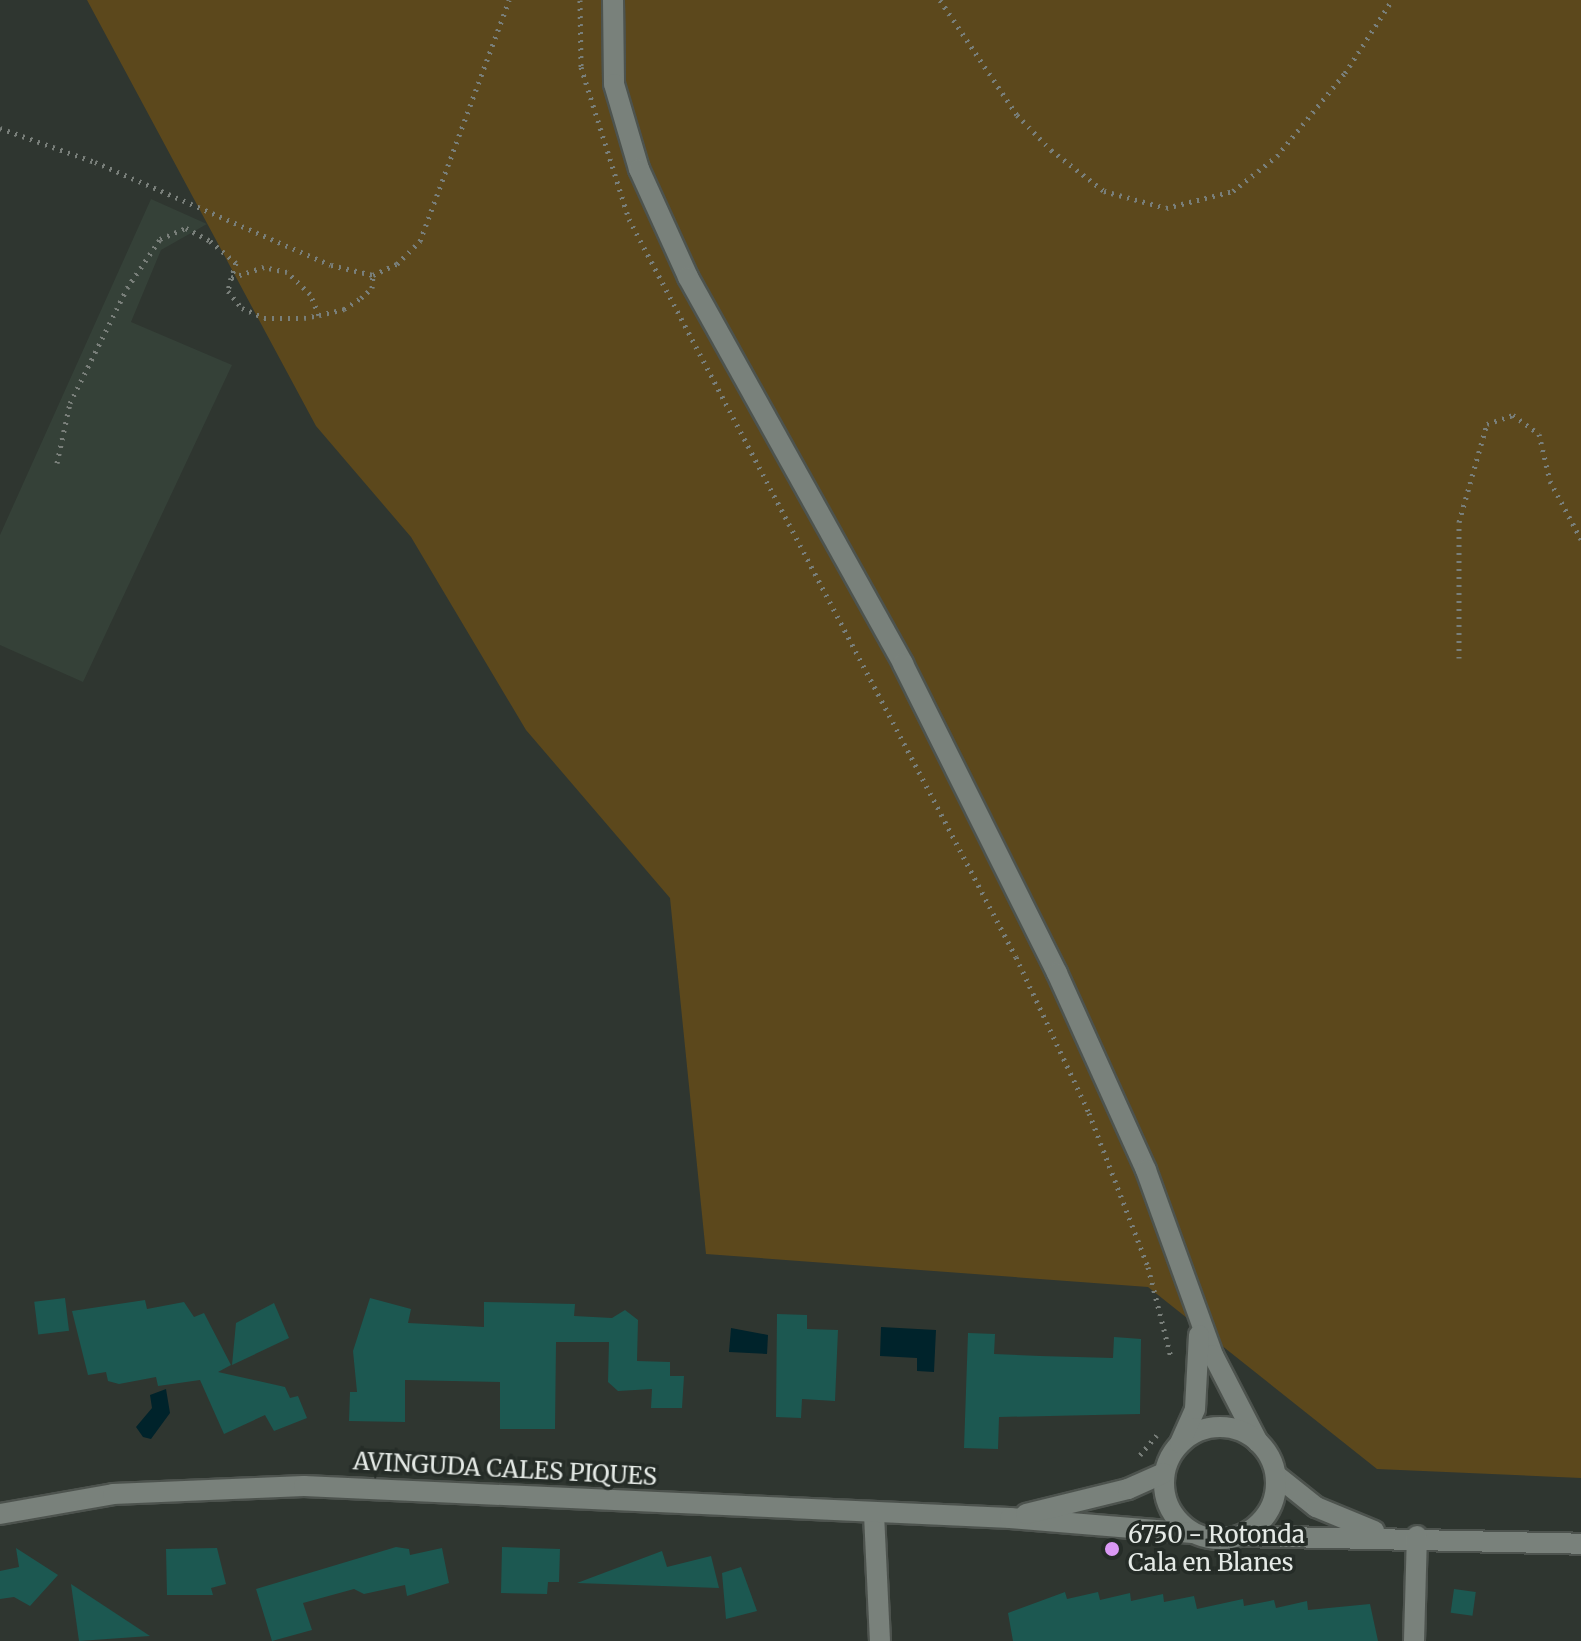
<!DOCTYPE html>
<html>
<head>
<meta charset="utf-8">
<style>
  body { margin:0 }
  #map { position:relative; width:1581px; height:1641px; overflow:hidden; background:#2f3630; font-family:Merriweather,serif }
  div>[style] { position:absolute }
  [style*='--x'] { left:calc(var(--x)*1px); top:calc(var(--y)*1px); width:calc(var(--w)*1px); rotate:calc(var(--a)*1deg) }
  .built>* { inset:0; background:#354138 }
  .green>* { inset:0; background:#5c481c }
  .water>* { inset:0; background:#00232b }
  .building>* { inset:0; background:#1c5851; transform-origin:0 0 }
  .path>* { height:5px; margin-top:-2.5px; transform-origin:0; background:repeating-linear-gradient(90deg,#797f7a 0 2px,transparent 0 8px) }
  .roads { filter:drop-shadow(2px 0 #4d534e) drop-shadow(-2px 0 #4d534e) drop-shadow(0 2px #4d534e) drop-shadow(0 -2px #4d534e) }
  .minor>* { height:20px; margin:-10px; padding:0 10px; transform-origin:10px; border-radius:10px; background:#79817b }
  .tertiary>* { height:20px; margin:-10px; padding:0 10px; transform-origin:10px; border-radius:10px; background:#79817b }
  .tertiary>.ring { margin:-10px; padding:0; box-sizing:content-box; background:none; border:20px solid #79817b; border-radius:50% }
  .dots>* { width:22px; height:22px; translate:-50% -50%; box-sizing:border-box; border:4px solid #252c27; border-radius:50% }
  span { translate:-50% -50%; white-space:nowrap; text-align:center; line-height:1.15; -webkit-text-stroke:7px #252c27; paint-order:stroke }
  .street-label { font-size:24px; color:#e5eae6 }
  .poi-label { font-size:24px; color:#e5eae6 }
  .left { translate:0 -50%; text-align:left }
</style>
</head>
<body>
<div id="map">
  <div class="built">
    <div style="clip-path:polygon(151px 199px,207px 224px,161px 250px,131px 322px,232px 365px,83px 682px,0 645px,0 535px)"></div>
  </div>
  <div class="green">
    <div style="clip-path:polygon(87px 0,1581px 0,1581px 1478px,1377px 1469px,1148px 1287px,706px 1254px,670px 898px,526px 730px,411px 537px,316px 426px)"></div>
  </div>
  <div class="water">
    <div style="clip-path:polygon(881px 1327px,936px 1330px,934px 1372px,917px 1371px,917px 1358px,880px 1356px)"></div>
    <div style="clip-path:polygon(731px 1328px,768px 1335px,767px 1354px,729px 1352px)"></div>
    <div style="clip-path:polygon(166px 1389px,170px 1413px,151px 1439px,143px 1437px,136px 1427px,152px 1408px,150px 1395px)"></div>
  </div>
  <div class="building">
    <div style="left:65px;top:1298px;width:33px;height:31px;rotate:83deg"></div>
    <div style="clip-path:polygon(370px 1298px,411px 1309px,408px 1323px,484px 1327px,484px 1302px,575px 1304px,574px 1316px,612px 1318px,625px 1310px,638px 1320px,637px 1361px,670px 1362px,670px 1376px,684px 1376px,682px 1408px,651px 1408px,652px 1389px,618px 1391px,608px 1382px,609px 1342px,556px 1342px,555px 1429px,500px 1429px,500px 1382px,405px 1380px,405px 1422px,349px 1421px,350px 1392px,357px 1392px,353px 1351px)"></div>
    <div style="clip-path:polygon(145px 1300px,147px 1309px,184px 1302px,194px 1317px,204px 1313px,231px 1365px,218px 1372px,285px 1387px,290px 1398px,298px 1396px,307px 1418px,274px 1431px,265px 1415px,224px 1434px,200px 1380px,158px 1386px,156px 1377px,119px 1384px,108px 1381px,106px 1372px,88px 1375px,72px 1311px)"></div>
    <div style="clip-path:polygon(274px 1303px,289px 1338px,232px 1365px,236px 1323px)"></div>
    <div style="clip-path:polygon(777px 1314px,807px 1315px,807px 1329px,838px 1330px,835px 1401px,802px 1399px,801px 1418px,776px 1417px)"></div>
    <div style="clip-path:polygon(968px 1333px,995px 1334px,994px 1354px,1040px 1356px,1113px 1358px,1114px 1337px,1141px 1339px,1140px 1414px,999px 1417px,998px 1449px,964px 1448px)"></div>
    <div style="clip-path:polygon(396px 1547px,409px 1549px,410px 1555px,442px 1548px,449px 1583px,407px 1596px,405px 1585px,364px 1594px,354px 1589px,303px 1603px,312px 1630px,272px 1641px,256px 1589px)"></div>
    <div style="clip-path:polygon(502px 1547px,560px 1549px,559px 1582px,548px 1582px,547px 1594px,501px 1593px)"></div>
    <div style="clip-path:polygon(16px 1548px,58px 1575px,30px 1606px,14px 1597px,0 1599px,0 1571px,19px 1567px)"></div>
    <div style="clip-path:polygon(217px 1548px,226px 1584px,211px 1588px,213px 1595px,167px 1595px,166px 1549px)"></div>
    <div style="clip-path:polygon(662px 1551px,667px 1567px,711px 1556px,719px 1588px,577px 1583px)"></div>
    <div style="clip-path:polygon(741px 1567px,757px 1611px,726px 1619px,722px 1573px)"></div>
    <div style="clip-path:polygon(71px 1584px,150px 1636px,79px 1641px)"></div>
    <div style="left:1454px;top:1589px;width:22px;height:24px;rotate:8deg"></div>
    <div style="clip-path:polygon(1065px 1592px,1067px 1599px,1098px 1592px,1100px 1600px,1130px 1593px,1131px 1601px,1163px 1594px,1164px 1602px,1194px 1596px,1197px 1609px,1243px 1599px,1244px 1606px,1274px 1600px,1276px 1608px,1307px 1601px,1308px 1610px,1370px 1604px,1378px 1641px,1013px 1641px,1008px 1613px)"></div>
  </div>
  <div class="path">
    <div style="--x:580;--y:0;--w:67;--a:89.1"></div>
    <div style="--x:581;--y:67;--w:159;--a:72.5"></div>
    <div style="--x:629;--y:219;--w:833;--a:62.33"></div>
    <div style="--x:1016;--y:957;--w:172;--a:64.9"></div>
    <div style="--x:1089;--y:1113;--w:165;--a:69"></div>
    <div style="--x:1148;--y:1267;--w:93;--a:75.7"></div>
    <div style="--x:940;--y:0;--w:138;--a:56.2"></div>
    <div style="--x:1017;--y:115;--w:49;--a:45.8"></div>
    <div style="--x:1051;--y:150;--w:67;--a:37.7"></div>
    <div style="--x:1104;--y:191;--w:64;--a:15.3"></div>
    <div style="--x:1166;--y:208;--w:69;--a:-14.2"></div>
    <div style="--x:1233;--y:191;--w:56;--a:-38.5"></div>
    <div style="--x:1277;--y:156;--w:107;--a:-50.7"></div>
    <div style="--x:1345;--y:73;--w:87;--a:-57.2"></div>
    <div style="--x:0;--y:128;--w:101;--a:19.7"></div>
    <div style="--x:95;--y:162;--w:257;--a:23.6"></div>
    <div style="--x:331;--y:265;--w:43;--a:13.4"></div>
    <div style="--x:373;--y:275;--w:26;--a:-25"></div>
    <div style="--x:397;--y:264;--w:33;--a:-45"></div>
    <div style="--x:420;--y:241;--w:257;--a:-69.7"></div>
    <div style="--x:319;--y:315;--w:23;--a:-113"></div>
    <div style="--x:310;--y:294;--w:32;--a:-136"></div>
    <div style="--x:287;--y:272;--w:24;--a:-168"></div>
    <div style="--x:264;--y:267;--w:35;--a:162"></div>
    <div style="--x:231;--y:278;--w:13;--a:103"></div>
    <div style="--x:228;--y:291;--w:22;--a:51"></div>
    <div style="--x:242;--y:308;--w:24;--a:24"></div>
    <div style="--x:264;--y:318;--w:40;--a:0"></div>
    <div style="--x:304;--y:318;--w:15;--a:-11"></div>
    <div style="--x:319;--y:315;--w:26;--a:-13"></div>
    <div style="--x:344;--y:309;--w:20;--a:-33"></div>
    <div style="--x:361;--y:298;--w:15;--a:-42"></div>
    <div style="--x:372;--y:288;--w:13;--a:-86"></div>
    <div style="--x:57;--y:463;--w:61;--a:-77.8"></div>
    <div style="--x:70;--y:403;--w:128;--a:-63.6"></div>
    <div style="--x:127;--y:288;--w:59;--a:-56"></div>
    <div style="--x:160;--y:239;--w:28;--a:-23"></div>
    <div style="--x:186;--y:228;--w:27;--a:28"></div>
    <div style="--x:210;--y:241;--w:34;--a:40"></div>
    <div style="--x:236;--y:263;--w:16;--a:108"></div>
    <div style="--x:1459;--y:658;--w:136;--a:-90"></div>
    <div style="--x:1459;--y:522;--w:102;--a:-74.1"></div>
    <div style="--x:1487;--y:424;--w:28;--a:-19"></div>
    <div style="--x:1513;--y:415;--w:32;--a:36"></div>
    <div style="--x:1539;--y:434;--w:48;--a:76.8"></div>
    <div style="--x:1550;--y:481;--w:66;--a:61.9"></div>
    <div style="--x:1140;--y:1455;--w:26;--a:-50"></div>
  </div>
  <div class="roads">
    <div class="minor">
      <div style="--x:1276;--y:1475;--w:51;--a:38.7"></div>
      <div style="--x:1316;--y:1507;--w:63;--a:22.5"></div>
      <div style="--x:874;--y:1514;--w:127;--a:87.3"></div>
      <div style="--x:1240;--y:1536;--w:341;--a:1.3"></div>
      <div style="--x:1414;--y:1641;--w:105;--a:-88.4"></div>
    </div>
    <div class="tertiary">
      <div style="--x:613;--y:0;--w:84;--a:89.3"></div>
      <div style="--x:614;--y:84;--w:89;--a:73.6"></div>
      <div style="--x:639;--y:169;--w:119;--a:65.6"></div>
      <div style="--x:688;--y:277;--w:443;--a:60.9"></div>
      <div style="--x:903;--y:664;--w:345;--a:63.5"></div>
      <div style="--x:1057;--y:973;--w:216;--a:65.7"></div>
      <div style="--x:1146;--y:1170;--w:197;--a:70.1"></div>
      <div style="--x:1213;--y:1355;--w:98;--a:62.7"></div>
      <div class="ring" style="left:1164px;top:1427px;width:92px;height:92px"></div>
      <div style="--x:1180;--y:1443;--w:37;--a:-66"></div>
      <div style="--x:1195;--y:1409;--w:74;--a:-86.9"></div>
      <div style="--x:0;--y:1514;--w:115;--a:-10"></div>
      <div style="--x:113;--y:1494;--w:191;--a:-2.4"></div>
      <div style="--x:304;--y:1486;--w:707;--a:2.6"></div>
      <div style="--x:1010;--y:1518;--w:183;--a:4.7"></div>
      <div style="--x:1026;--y:1514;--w:105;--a:-13.8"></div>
      <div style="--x:1128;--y:1489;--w:39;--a:-24"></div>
    </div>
  </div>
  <div class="dots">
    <div style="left:1112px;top:1549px;background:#db99f5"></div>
  </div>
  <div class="street-label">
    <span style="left:505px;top:1469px;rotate:3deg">AVINGUDA CALES PIQUES</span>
  </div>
  <div class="poi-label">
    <span class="left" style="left:1128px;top:1549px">6750 - Rotonda<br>Cala en Blanes</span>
  </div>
</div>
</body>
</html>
